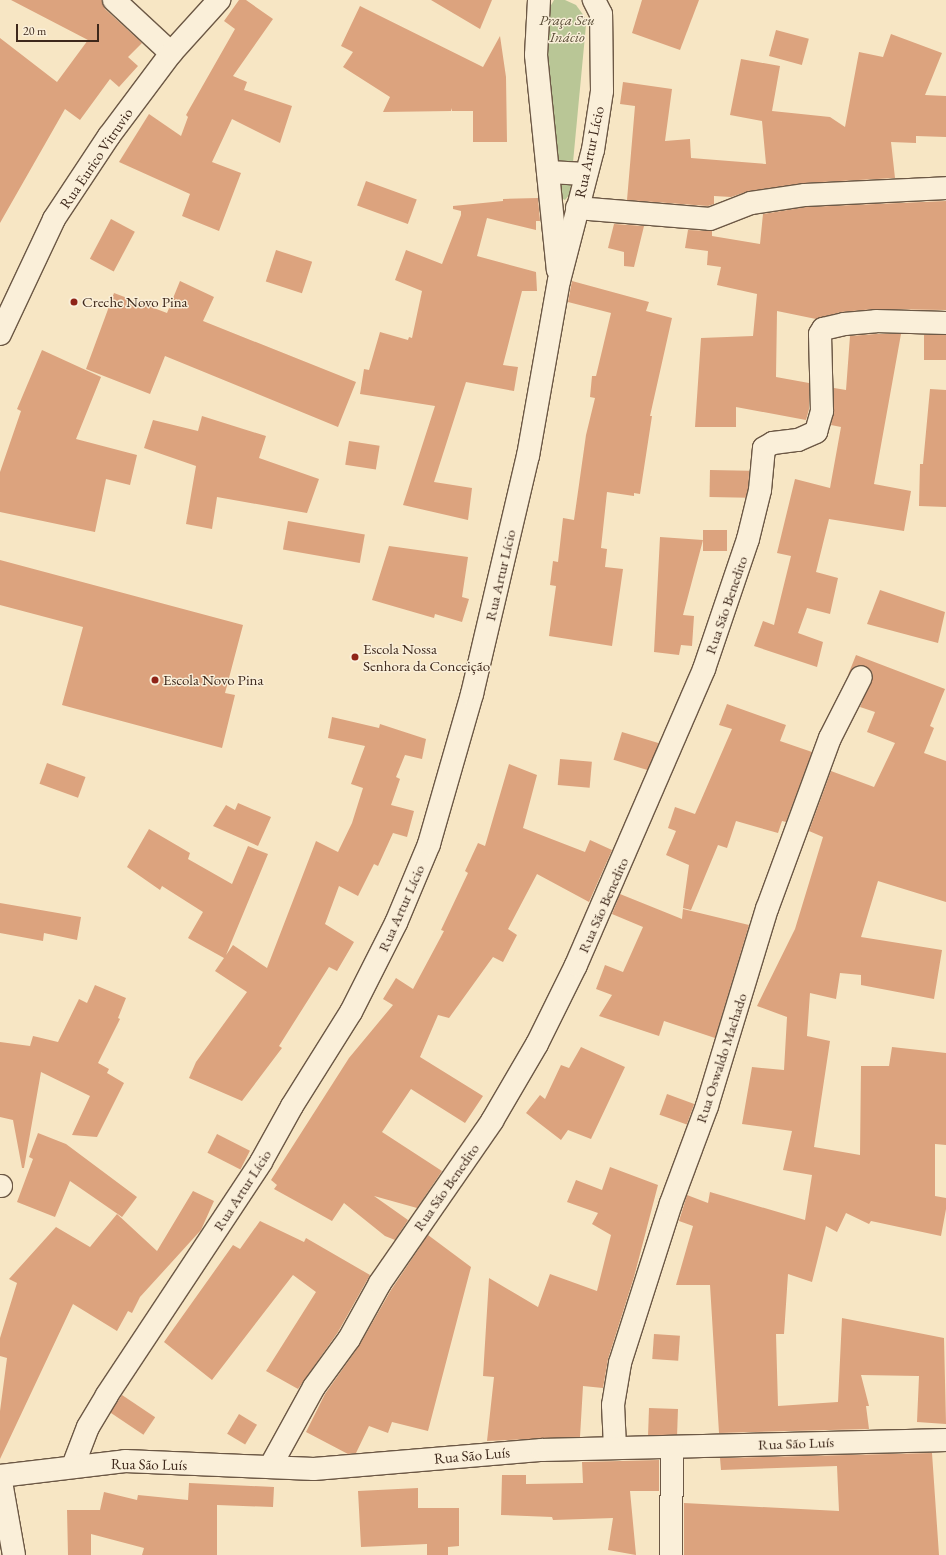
<!DOCTYPE html>
<html>
<head>
<meta charset="utf-8">
<style>
  body { margin:0 }
  #map { position:relative; width:946px; height:1555px; overflow:hidden; background:#f7e6c4; font-family:"EB Garamond",serif }
  div>[style] { position:absolute }
  [style*='--x'] { left:calc(var(--x)*1px); top:calc(var(--y)*1px); width:calc(var(--w)*1px); rotate:calc(var(--a)*1deg) }
  .green>* { inset:0; background:#b9c696 }
  .building>* { inset:0; background:#dca37e; transform-origin:0 0 }
  .roads { filter:drop-shadow(1px 0 #6c5845) drop-shadow(-1px 0 #6c5845) drop-shadow(0 1px #6c5845) drop-shadow(0 -1px #6c5845) }
  .street>* { height:22px; margin:-11px; padding:0 11px; transform-origin:11px; border-radius:11px; background:#faefd9 }
  .dots>* { width:11px; height:11px; translate:-50% -50%; box-sizing:border-box; border:2px solid #faefd9; border-radius:50% }
  span { translate:-50% -50%; white-space:nowrap; text-align:center; line-height:1.15; -webkit-text-stroke:3px #faefd9; paint-order:stroke }
  .park-label { font-size:15px; color:#5d503a; font-style:italic }
  .street-label { font-size:15px; color:#3e281b }
  .poi-label { font-size:15px; color:#3e281b }
  .left { translate:0 -50%; text-align:left }
  .scale { position:absolute; left:16px; top:24px; width:83px; height:18px; box-sizing:border-box; border:2px solid #3e281b; border-top:0; padding-left:5px; font-size:12px; line-height:14px; white-space:nowrap; color:#3e281b; -webkit-text-stroke:3px #faefd9; paint-order:stroke }
</style>
</head>
<body>
<div id="map">
  <div class="green">
    <div style="clip-path:polygon(554px 0,565px 0,576px 5px,584px 16px,586px 25px,570px 194px,565px 200px,561px 198px,547px 63px,550px 7px)"></div>
  </div>
  <div class="building">
    <div style="clip-path:polygon(11px 0,102px 0,105px 9px,142px 43px,128px 57px,138px 66px,119px 87px,110px 79px,80px 120px,65px 109px,0 223px,0 38px,57px 82px,88px 40px)"></div>
    <div style="clip-path:polygon(239px 0,246px 0,273px 19px,233px 76px,247px 82px,244px 90px,292px 106px,280px 143px,232px 119px,212px 162px,241px 173px,219px 231px,182px 216px,190px 194px,119px 162px,149px 114px,181px 136px,188px 117px,186px 115px,235px 29px,224px 21px)"></div>
    <div style="clip-path:polygon(431px 0,492px 0,480px 29px)"></div>
    <div style="clip-path:polygon(642px 0,699px 0,680px 50px,632px 33px)"></div>
    <div style="clip-path:polygon(360px 6px,483px 67px,500px 36px,506px 77px,507px 142px,473px 142px,473px 111px,452px 111px,452px 108px,451px 111px,383px 112px,390px 97px,343px 67px,353px 52px,341px 46px)"></div>
    <div style="left:776px;top:30px;width:34px;height:27px;rotate:15deg"></div>
    <div style="clip-path:polygon(891px 34px,942px 53px,925px 95px,946px 96px,946px 137px,916px 136px,916px 143px,891px 142px,895px 178px,804px 183px,749px 191px,731px 197px,714px 196px,714px 204px,708px 206px,627px 200px,635px 106px,620px 104px,623px 82px,672px 89px,665px 141px,690px 139px,691px 158px,766px 164px,762px 121px,730px 115px,741px 59px,780px 66px,772px 111px,830px 117px,845px 127px,859px 52px,883px 57px)"></div>
    <div style="left:366px;top:181px;width:54px;height:26px;rotate:20deg"></div>
    <div style="clip-path:polygon(538px 198px,540px 221px,536px 221px,536px 230px,487px 218px,477px 256px,536px 272px,537px 291px,522px 291px,503px 365px,518px 367px,514px 391px,466px 382px,434px 482px,472px 488px,468px 520px,403px 505px,435px 406px,360px 394px,364px 369px,369px 370px,380px 332px,408px 340px,409px 337px,412px 338px,422px 291px,395px 280px,406px 250px,442px 264px,461px 215px,461px 211px,453px 209px,453px 206px,503px 201px,503px 199px)"></div>
    <div style="clip-path:polygon(946px 201px,946px 310px,875px 309px,841px 312px,816px 319px,777px 311px,776px 377px,809px 383px,809px 409px,806px 420px,736px 407px,736px 427px,695px 427px,701px 338px,753px 336px,757px 294px,717px 285px,721px 267px,707px 265px,708px 251px,685px 248px,688px 230px,712px 231px,712px 236px,760px 244px,763px 214px,806px 207px)"></div>
    <div style="left:111px;top:219px;width:27px;height:45px;rotate:28deg"></div>
    <div style="clip-path:polygon(614px 224px,644px 226px,634px 267px,624px 266px,624px 252px,608px 248px)"></div>
    <div style="left:276px;top:250px;width:38px;height:33px;rotate:18deg"></div>
    <div style="clip-path:polygon(180px 281px,214px 297px,203px 321px,356px 382px,338px 427px,165px 356px,150px 394px,86px 369px,114px 293px,167px 313px)"></div>
    <div style="clip-path:polygon(572px 281px,649px 302px,646px 311px,672px 318px,650px 416px,652px 416px,640px 494px,634px 493px,634px 496px,607px 492px,601px 548px,607px 549px,605px 567px,623px 569px,612px 646px,549px 636px,556px 586px,550px 585px,553px 561px,558px 562px,563px 518px,574px 520px,586px 435px,595px 398px,590px 397px,592px 376px,596px 376px,611px 313px,568px 302px)"></div>
    <div style="clip-path:polygon(876px 334px,901px 334px,874px 484px,911px 491px,904px 531px,829px 519px,816px 572px,838px 578px,830px 614px,807px 608px,798px 633px,823px 642px,817px 667px,754px 646px,763px 621px,774px 625px,791px 556px,777px 553px,795px 479px,830px 488px,841px 427px,831px 425px,834px 411px,834px 388px,846px 390px,850px 336px)"></div>
    <div style="left:924px;top:335px;width:22px;height:25px"></div>
    <div style="clip-path:polygon(42px 350px,101px 377px,76px 439px,137px 455px,130px 485px,106px 479px,95px 532px,0 512px,0 472px,21px 411px,17px 409px)"></div>
    <div style="clip-path:polygon(930px 389px,946px 390px,946px 507px,919px 506px,920px 464px,923px 464px)"></div>
    <div style="clip-path:polygon(202px 416px,266px 436px,259px 458px,319px 479px,307px 513px,217px 497px,212px 529px,186px 524px,196px 466px,144px 448px,153px 420px,198px 431px)"></div>
    <div style="left:349px;top:441px;width:31px;height:24px;rotate:9deg"></div>
    <div style="left:710px;top:470px;width:39px;height:27px;rotate:1deg"></div>
    <div style="left:288px;top:521px;width:78px;height:29px;rotate:10deg"></div>
    <div style="left:703px;top:530px;width:24px;height:21px"></div>
    <div style="clip-path:polygon(660px 537px,703px 540px,683px 615px,694px 616px,692px 646px,681px 645px,679px 655px,654px 652px)"></div>
    <div style="clip-path:polygon(389px 546px,468px 557px,462px 597px,469px 599px,462px 622px,435px 614px,434px 618px,372px 600px)"></div>
    <div style="clip-path:polygon(0 560px,243px 625px,225px 693px,235px 695px,222px 748px,62px 705px,83px 627px,0 605px)"></div>
    <div style="clip-path:polygon(880px 590px,945px 612px,938px 643px,867px 624px)"></div>
    <div style="clip-path:polygon(856px 655px,945px 689px,930px 726px,934px 728px,924px 753px,946px 761px,946px 902px,878px 881px,861px 937px,942px 950px,934px 999px,861px 985px,861px 975px,840px 973px,836px 999px,810px 993px,807px 1036px,830px 1041px,814px 1147px,860px 1155px,861px 1066px,889px 1066px,892px 1047px,946px 1053px,946px 1145px,935px 1144px,935px 1196px,946px 1198px,946px 1209px,941px 1236px,871px 1221px,869px 1224px,846px 1213px,837px 1232px,826px 1226px,812px 1282px,788px 1274px,784px 1334px,776px 1334px,778px 1406px,838px 1402px,842px 1318px,944px 1338px,946px 1424px,917px 1422px,919px 1376px,861px 1375px,869px 1406px,866px 1406px,869px 1429px,719px 1433px,710px 1285px,676px 1285px,693px 1226px,679px 1221px,687px 1195px,708px 1203px,710px 1192px,805px 1220px,812px 1175px,783px 1170px,792px 1131px,742px 1124px,752px 1067px,784px 1070px,787px 1017px,757px 1006px,795px 929px,823px 837px,809px 831px,831px 771px,874px 787px,895px 743px,867px 732px,875px 712px,860px 707px,873px 676px,871px 670px,861px 665px,854px 667px,848px 675px)"></div>
    <div style="clip-path:polygon(727px 704px,786px 725px,780px 741px,812px 752px,786px 822px,782px 821px,778px 833px,736px 821px,727px 848px,718px 845px,691px 910px,683px 908px,689px 865px,666px 855px,676px 831px,668px 828px,675px 807px,695px 814px,732px 729px,719px 725px)"></div>
    <div style="clip-path:polygon(332px 717px,379px 728px,380px 724px,426px 739px,422px 759px,405px 755px,396px 777px,400px 779px,391px 805px,414px 811px,407px 837px,393px 833px,378px 866px,374px 864px,358px 896px,339px 886px,325px 924px,354px 942px,337px 971px,329px 967px,279px 1046px,282px 1048px,242px 1101px,189px 1078px,196px 1062px,247px 992px,215px 971px,224px 958px,188px 938px,203px 912px,162px 886px,160px 890px,127px 867px,149px 829px,190px 853px,188px 859px,232px 884px,248px 846px,268px 854px,226px 955px,233px 945px,267px 968px,316px 841px,338px 852px,352px 823px,363px 788px,351px 784px,365px 746px,328px 738px)"></div>
    <div style="left:622px;top:732px;width:38px;height:29px;rotate:17deg"></div>
    <div style="left:560px;top:759px;width:32px;height:26px;rotate:5deg"></div>
    <div style="left:47px;top:763px;width:41px;height:22px;rotate:20deg"></div>
    <div style="clip-path:polygon(509px 764px,537px 775px,523px 828px,585px 852px,590px 840px,612px 850px,589px 902px,537px 874px,508px 929px,517px 935px,503px 962px,493px 957px,449px 1018px,438px 1015px,420px 1057px,483px 1096px,465px 1123px,411px 1089px,382px 1132px,442px 1171px,417px 1208px,374px 1196px,408px 1220px,395px 1240px,385px 1236px,344px 1203px,332px 1221px,274px 1189px,277px 1185px,271px 1180px,349px 1058px,393px 1005px,383px 999px,396px 978px,413px 989px,444px 931px,441px 930px,468px 873px,465px 871px,478px 843px,485px 846px)"></div>
    <div style="clip-path:polygon(238px 803px,271px 817px,258px 846px,213px 826px,226px 805px,235px 810px)"></div>
    <div style="clip-path:polygon(620px 894px,682px 919px,683px 909px,749px 925px,715px 1038px,664px 1021px,659px 1036px,599px 1016px,612px 995px,596px 989px,605px 965px,623px 972px,643px 927px,612px 914px)"></div>
    <div style="clip-path:polygon(0 903px,81px 917px,77px 940px,44px 933px,43px 941px,0 933px)"></div>
    <div style="clip-path:polygon(95px 985px,126px 998px,118px 1018px,120px 1019px,98px 1063px,109px 1069px,107px 1073px,124px 1083px,97px 1137px,72px 1135px,90px 1096px,41px 1072px,24px 1168px,22px 1168px,13px 1120px,0 1117px,0 1042px,30px 1046px,33px 1036px,58px 1042px,79px 999px,87px 1003px)"></div>
    <div style="clip-path:polygon(581px 1047px,625px 1067px,591px 1139px,568px 1130px,561px 1140px,526px 1113px,540px 1095px,545px 1099px,561px 1065px,569px 1068px)"></div>
    <div style="left:667px;top:1094px;width:29px;height:22px;rotate:20deg"></div>
    <div style="clip-path:polygon(38px 1133px,66px 1144px,137px 1197px,122px 1217px,70px 1181px,55px 1217px,17px 1202px,33px 1159px,29px 1157px)"></div>
    <div style="left:217px;top:1134px;width:37px;height:21px;rotate:27deg"></div>
    <div style="clip-path:polygon(610px 1167px,658px 1185px,634px 1277px,608px 1359px,603px 1388px,583px 1386px,580px 1437px,487px 1441px,494px 1377px,483px 1376px,489px 1278px,538px 1307px,550px 1274px,597px 1291px,611px 1235px,592px 1224px,598px 1213px,567px 1202px,576px 1180px,602px 1190px)"></div>
    <div style="clip-path:polygon(193px 1191px,214px 1201px,201px 1230px,140px 1297px,132px 1313px,128px 1311px,117px 1331px,73px 1304px,0 1459px,0 1411px,7px 1358px,0 1356px,0 1338px,17px 1283px,9px 1279px,56px 1227px,90px 1247px,117px 1214px,157px 1251px)"></div>
    <div style="clip-path:polygon(260px 1221px,304px 1242px,306px 1238px,370px 1275px,338px 1332px,298px 1389px,266px 1371px,316px 1292px,293px 1275px,212px 1380px,164px 1342px,233px 1245px,240px 1249px)"></div>
    <div style="clip-path:polygon(428px 1235px,471px 1267px,428px 1431px,392px 1422px,388px 1433px,369px 1426px,356px 1453px,348px 1454px,306px 1432px,325px 1394px,359px 1346px,391px 1290px)"></div>
    <div style="left:654px;top:1334px;width:26px;height:25px;rotate:4deg"></div>
    <div style="left:122px;top:1395px;width:40px;height:21px;rotate:34deg"></div>
    <div style="left:649px;top:1408px;width:29px;height:27px;rotate:2deg"></div>
    <div style="left:239px;top:1414px;width:21px;height:23px;rotate:31deg"></div>
    <div style="clip-path:polygon(932px 1453px,939px 1555px,684px 1555px,684px 1503px,839px 1511px,837px 1466px,721px 1470px,720px 1458px)"></div>
    <div style="clip-path:polygon(659px 1460px,659px 1491px,630px 1491px,636px 1555px,608px 1550px,613px 1518px,553px 1520px,552px 1517px,501px 1515px,502px 1475px,526px 1475px,526px 1484px,583px 1483px,582px 1462px)"></div>
    <div style="clip-path:polygon(189px 1483px,274px 1487px,273px 1507px,217px 1505px,217px 1555px,142px 1555px,144px 1548px,91px 1534px,91px 1555px,68px 1555px,67px 1510px,100px 1510px,104px 1492px,137px 1500px,138px 1495px,188px 1500px)"></div>
    <div style="clip-path:polygon(418px 1488px,418px 1508px,459px 1508px,459px 1546px,448px 1547px,448px 1555px,427px 1555px,427px 1544px,361px 1547px,358px 1491px)"></div>
  </div>
  <div class="roads">
    <div class="street">
      <div style="--x:114;--y:0;--w:78;--a:42.9"></div>
      <div style="--x:539;--y:0;--w:55;--a:93.1"></div>
      <div style="--x:536;--y:55;--w:216;--a:84.2"></div>
      <div style="--x:548;--y:172;--w:38;--a:3"></div>
      <div style="--x:577;--y:208;--w:133;--a:4.7"></div>
      <div style="--x:710;--y:219;--w:44;--a:-21.3"></div>
      <div style="--x:751;--y:203;--w:55;--a:-8.4"></div>
      <div style="--x:805;--y:195;--w:141;--a:-2.8"></div>
      <div style="--x:0;--y:334;--w:127;--a:-64.8"></div>
      <div style="--x:54;--y:219;--w:100;--a:-56.5"></div>
      <div style="--x:109;--y:136;--w:104;--a:-53.2"></div>
      <div style="--x:171;--y:53;--w:72;--a:-47.8"></div>
      <div style="--x:0;--y:1186;--w:1;--a:0"></div>
      <div style="--x:615;--y:1447;--w:42;--a:-92.7"></div>
      <div style="--x:613;--y:1405;--w:43;--a:-80.5"></div>
      <div style="--x:620;--y:1363;--w:168;--a:-72.3"></div>
      <div style="--x:671;--y:1203;--w:103;--a:-69.6"></div>
      <div style="--x:707;--y:1106;--w:206;--a:-73.1"></div>
      <div style="--x:767;--y:909;--w:182;--a:-69.8"></div>
      <div style="--x:830;--y:738;--w:68;--a:-63.1"></div>
      <div style="--x:73;--y:1466;--w:42;--a:-69"></div>
      <div style="--x:88;--y:1427;--w:37;--a:-59"></div>
      <div style="--x:107;--y:1395;--w:279;--a:-56.5"></div>
      <div style="--x:261;--y:1162;--w:64;--a:-61"></div>
      <div style="--x:292;--y:1106;--w:111;--a:-57.9"></div>
      <div style="--x:351;--y:1012;--w:100;--a:-63.2"></div>
      <div style="--x:396;--y:923;--w:86;--a:-67.3"></div>
      <div style="--x:429;--y:844;--w:156;--a:-74"></div>
      <div style="--x:472;--y:694;--w:244;--a:-76.8"></div>
      <div style="--x:528;--y:456;--w:178;--a:-80"></div>
      <div style="--x:559;--y:281;--w:135;--a:-75.5"></div>
      <div style="--x:593;--y:150;--w:60;--a:-81.3"></div>
      <div style="--x:602;--y:91;--w:77;--a:-90.7"></div>
      <div style="--x:601;--y:14;--w:16;--a:-117"></div>
      <div style="--x:270;--y:1467;--w:91;--a:-61.2"></div>
      <div style="--x:314;--y:1387;--w:59;--a:-53.9"></div>
      <div style="--x:349;--y:1339;--w:64;--a:-61"></div>
      <div style="--x:380;--y:1283;--w:197;--a:-55.3"></div>
      <div style="--x:492;--y:1121;--w:89;--a:-59.7"></div>
      <div style="--x:537;--y:1044;--w:88;--a:-63.7"></div>
      <div style="--x:576;--y:965;--w:322;--a:-66.6"></div>
      <div style="--x:704;--y:669;--w:137;--a:-71.3"></div>
      <div style="--x:748;--y:539;--w:50;--a:-76.2"></div>
      <div style="--x:760;--y:490;--w:42;--a:-84.6"></div>
      <div style="--x:764;--y:448;--w:10;--a:-29"></div>
      <div style="--x:773;--y:443;--w:25;--a:-7"></div>
      <div style="--x:798;--y:440;--w:20;--a:-24"></div>
      <div style="--x:816;--y:432;--w:22;--a:-74"></div>
      <div style="--x:822;--y:411;--w:77;--a:-91.5"></div>
      <div style="--x:820;--y:334;--w:6;--a:-59"></div>
      <div style="--x:823;--y:329;--w:22;--a:-13"></div>
      <div style="--x:844;--y:324;--w:32;--a:-5"></div>
      <div style="--x:876;--y:321;--w:70;--a:1.6"></div>
      <div style="--x:0;--y:1476;--w:126;--a:-6.8"></div>
      <div style="--x:125;--y:1461;--w:189;--a:2.4"></div>
      <div style="--x:314;--y:1469;--w:229;--a:-4.8"></div>
      <div style="--x:542;--y:1450;--w:404;--a:-1.4"></div>
      <div style="--x:0;--y:1476;--w:80;--a:80"></div>
      <div style="--x:671;--y:1555;--w:108;--a:-89.5"></div>
    </div>
  </div>
  <div class="dots">
    <div style="left:74px;top:302px;background:#8f2418"></div>
    <div style="left:355px;top:657px;background:#8f2418"></div>
    <div style="left:155px;top:680px;background:#8f2418"></div>
  </div>
  <div class="park-label">
    <span style="left:567px;top:28px">Praça Seu<br>Inácio</span>
  </div>
  <div class="street-label">
    <span style="left:589px;top:152px;rotate:-78deg">Rua Artur Lício</span>
    <span style="left:96px;top:158px;rotate:-56deg">Rua Eurico Vitruvio</span>
    <span style="left:500px;top:575px;rotate:-77deg">Rua Artur Lício</span>
    <span style="left:726px;top:605px;rotate:-71deg">Rua São Benedito</span>
    <span style="left:603px;top:905px;rotate:-66deg">Rua São Benedito</span>
    <span style="left:401px;top:908px;rotate:-66deg">Rua Artur Lício</span>
    <span style="left:721px;top:1058px;rotate:-72deg">Rua Oswaldo Machado</span>
    <span style="left:446px;top:1187px;rotate:-55deg">Rua São Benedito</span>
    <span style="left:242px;top:1190px;rotate:-57deg">Rua Artur Lício</span>
    <span style="left:796px;top:1443px;rotate:-2deg">Rua São Luís</span>
    <span style="left:472px;top:1455px;rotate:-5deg">Rua São Luís</span>
    <span style="left:149px;top:1464px;rotate:1deg">Rua São Luís</span>
  </div>
  <div class="poi-label">
    <span class="left" style="left:82px;top:302px">Creche Novo Pina</span>
    <span class="left" style="left:363px;top:657px">Escola Nossa<br>Senhora da Conceição</span>
    <span class="left" style="left:163px;top:680px">Escola Novo Pina</span>
  </div>
  <div class="scale">20 m</div>
</div>
</body>
</html>
